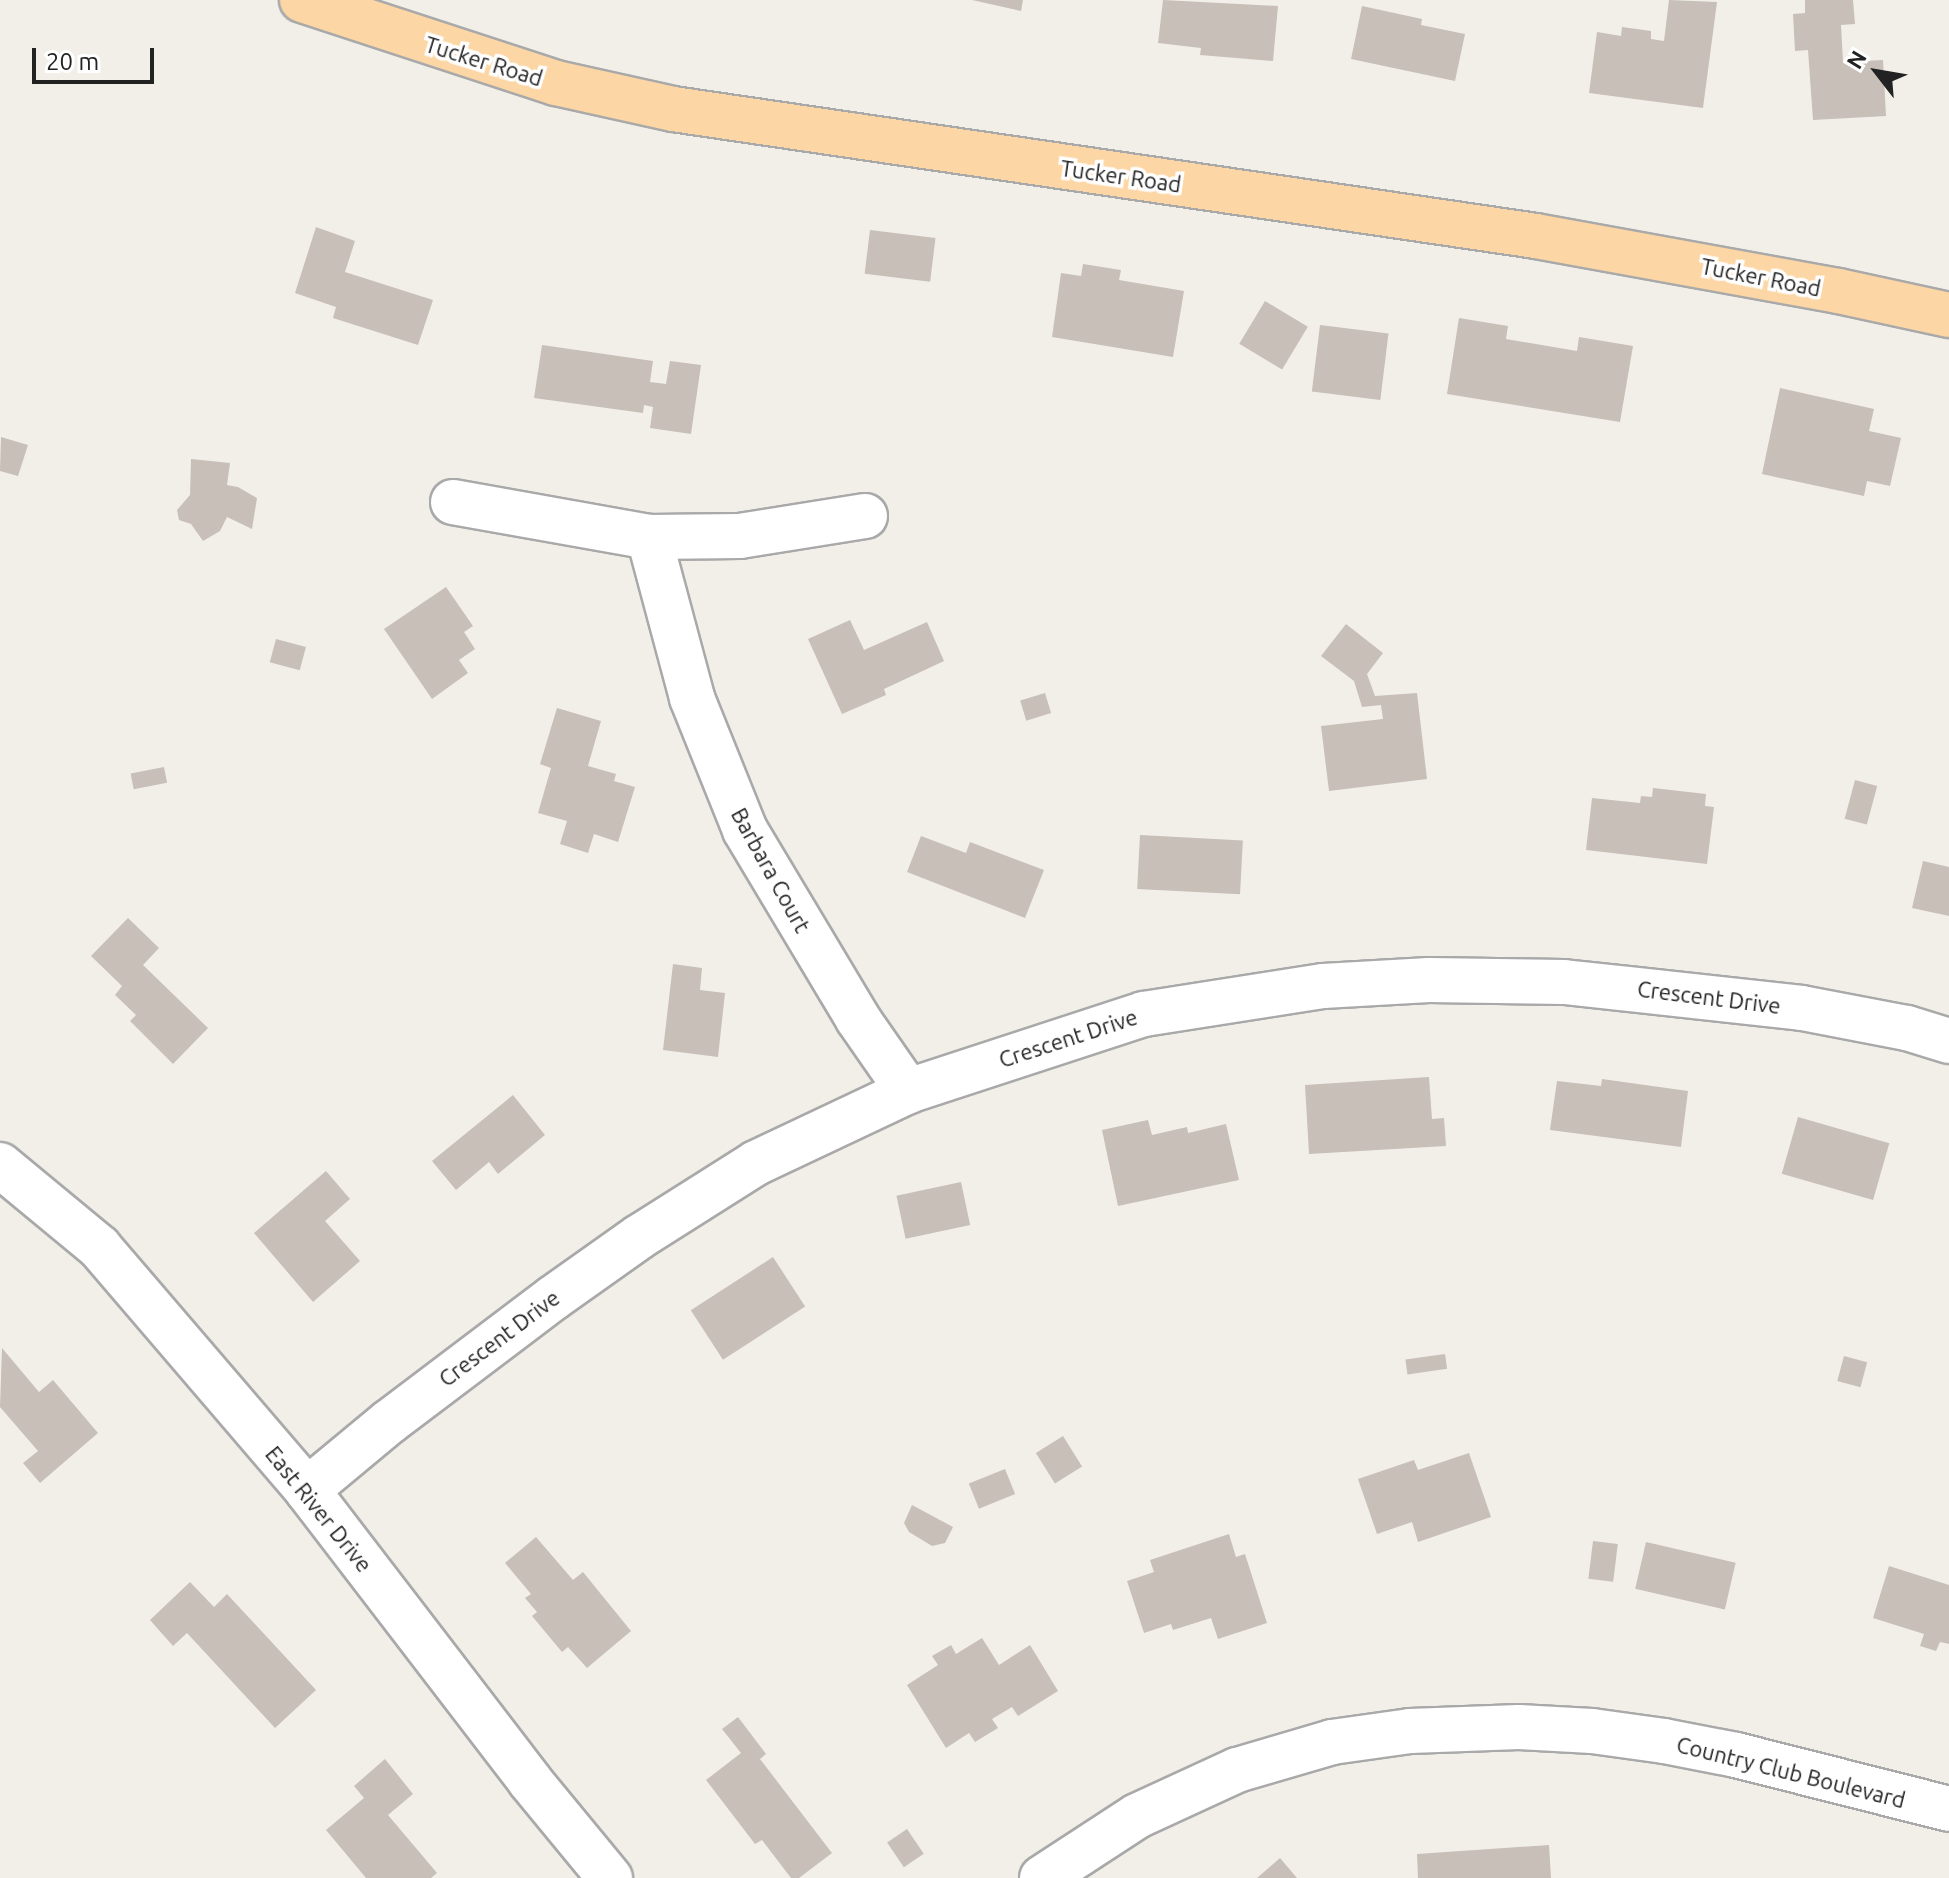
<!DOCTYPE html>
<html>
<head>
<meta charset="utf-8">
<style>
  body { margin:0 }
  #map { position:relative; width:1949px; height:1878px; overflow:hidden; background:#f2efe9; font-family:Ubuntu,sans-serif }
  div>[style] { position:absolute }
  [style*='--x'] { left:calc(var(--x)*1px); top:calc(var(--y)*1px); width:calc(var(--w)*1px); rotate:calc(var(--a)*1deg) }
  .building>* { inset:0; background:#c7bfb8; transform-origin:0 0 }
  .roads { filter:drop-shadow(2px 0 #a9a9a9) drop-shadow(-2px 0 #a9a9a9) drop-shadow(0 2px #a9a9a9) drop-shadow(0 -2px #a9a9a9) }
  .minor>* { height:44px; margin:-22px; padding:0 22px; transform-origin:22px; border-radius:22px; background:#fff }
  .major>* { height:44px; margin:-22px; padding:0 22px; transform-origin:22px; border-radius:22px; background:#fcd6a4 }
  span { translate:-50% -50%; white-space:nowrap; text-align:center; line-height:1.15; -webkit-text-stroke:7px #fff; paint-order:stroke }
  .street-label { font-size:22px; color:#222 }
  .north { position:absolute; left:1837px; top:32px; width:80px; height:80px; -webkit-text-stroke:6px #fff; paint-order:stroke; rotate:301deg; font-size:22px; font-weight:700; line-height:32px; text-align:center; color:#222 }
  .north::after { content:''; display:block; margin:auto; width:28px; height:36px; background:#222; clip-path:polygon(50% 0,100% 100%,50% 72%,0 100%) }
  .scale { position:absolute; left:32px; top:48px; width:122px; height:36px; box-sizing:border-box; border:4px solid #222; border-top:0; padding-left:10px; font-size:24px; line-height:28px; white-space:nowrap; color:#222; -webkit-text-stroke:6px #fff; paint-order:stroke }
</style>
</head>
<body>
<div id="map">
  <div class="building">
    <div style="clip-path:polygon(972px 0,1023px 0,1021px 11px)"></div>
    <div style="clip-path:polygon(1163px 0,1278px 6px,1273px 61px,1200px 55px,1201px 48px,1158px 43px)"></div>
    <div style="clip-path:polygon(1669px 0,1717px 2px,1703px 108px,1589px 93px,1597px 32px,1621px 36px,1622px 27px,1651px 31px,1651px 39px,1664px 41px)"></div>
    <div style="clip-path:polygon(1805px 0,1853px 0,1855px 24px,1841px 25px,1843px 62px,1883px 60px,1886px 116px,1813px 120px,1808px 50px,1795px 51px,1793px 14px,1805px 13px)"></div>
    <div style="clip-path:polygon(1362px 6px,1422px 19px,1421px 25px,1465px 34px,1455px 81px,1351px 59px)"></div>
    <div style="clip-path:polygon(316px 227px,355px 241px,345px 272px,433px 300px,418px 345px,333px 318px,336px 307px,295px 293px)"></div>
    <div style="left:870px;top:230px;width:66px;height:44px;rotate:7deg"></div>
    <div style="clip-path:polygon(1083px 264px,1121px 270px,1119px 280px,1184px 291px,1173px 357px,1052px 337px,1061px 273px,1081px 276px)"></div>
    <div style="left:1265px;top:301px;width:50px;height:50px;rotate:31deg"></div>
    <div style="clip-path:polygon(1459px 318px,1508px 326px,1506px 339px,1577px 351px,1579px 337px,1633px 346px,1620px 422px,1447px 394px)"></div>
    <div style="left:1320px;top:325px;width:69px;height:67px;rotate:7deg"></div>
    <div style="clip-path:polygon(542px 345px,653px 361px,650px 382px,666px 384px,670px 361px,701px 365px,691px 434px,650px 428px,653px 407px,644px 405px,643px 413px,534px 398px)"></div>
    <div style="clip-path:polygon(1780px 388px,1874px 409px,1869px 431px,1901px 438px,1890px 486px,1867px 481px,1864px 496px,1762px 474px)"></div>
    <div style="clip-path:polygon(1px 437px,28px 445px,18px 476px,0 471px)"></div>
    <div style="clip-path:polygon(191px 459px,230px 463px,227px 485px,238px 487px,257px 498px,252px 529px,227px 517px,220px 531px,203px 541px,191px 524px,179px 520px,177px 510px,190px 495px)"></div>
    <div style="clip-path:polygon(446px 587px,473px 626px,464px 632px,475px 649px,459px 660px,468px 673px,432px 699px,384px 629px)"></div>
    <div style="clip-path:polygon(850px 620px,864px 650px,927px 622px,944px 661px,884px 689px,886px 695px,842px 714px,808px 639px)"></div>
    <div style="clip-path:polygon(1346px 624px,1383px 653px,1367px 674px,1375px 696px,1417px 693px,1427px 779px,1329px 791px,1321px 726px,1383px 719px,1381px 705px,1362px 707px,1354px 681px,1321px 656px)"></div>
    <div style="left:276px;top:639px;width:31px;height:24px;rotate:15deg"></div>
    <div style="left:1045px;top:693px;width:21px;height:26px;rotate:73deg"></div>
    <div style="clip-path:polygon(557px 708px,601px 721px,588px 766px,616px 774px,614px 781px,635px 787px,618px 842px,594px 834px,588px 853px,560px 844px,567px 821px,538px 813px,551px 768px,540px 764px)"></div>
    <div style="left:164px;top:767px;width:16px;height:34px;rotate:79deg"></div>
    <div style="left:1855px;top:780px;width:23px;height:40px;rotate:15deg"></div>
    <div style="clip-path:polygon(1653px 788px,1706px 794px,1705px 806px,1714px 807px,1707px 864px,1586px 850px,1592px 798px,1640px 803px,1641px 796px,1652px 797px)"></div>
    <div style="left:1140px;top:835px;width:103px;height:54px;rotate:3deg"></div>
    <div style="clip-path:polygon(921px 836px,966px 853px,970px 842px,1044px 870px,1025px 918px,907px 872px)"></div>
    <div style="clip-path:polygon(1923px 861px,1949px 867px,1949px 916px,1912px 908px)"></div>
    <div style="clip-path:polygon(128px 918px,159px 948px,143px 965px,208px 1028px,173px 1064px,130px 1021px,136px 1015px,115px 995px,122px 986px,91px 956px)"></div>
    <div style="clip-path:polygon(673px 964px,702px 968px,700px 990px,725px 993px,718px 1057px,663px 1050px)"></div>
    <div style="clip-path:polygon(1429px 1077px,1432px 1119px,1444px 1118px,1446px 1146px,1309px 1154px,1305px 1085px)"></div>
    <div style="clip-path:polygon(1602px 1079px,1688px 1091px,1681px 1147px,1550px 1130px,1557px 1081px,1601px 1086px)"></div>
    <div style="clip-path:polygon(513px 1095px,545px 1135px,498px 1174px,489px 1162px,456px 1190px,432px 1161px)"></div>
    <div style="left:1798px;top:1117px;width:95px;height:59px;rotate:16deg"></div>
    <div style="clip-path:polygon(1148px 1120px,1152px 1135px,1187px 1127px,1188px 1133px,1226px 1124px,1239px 1180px,1118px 1206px,1102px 1130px)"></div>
    <div style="clip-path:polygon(326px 1171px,350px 1199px,325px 1221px,360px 1261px,313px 1302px,254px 1233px)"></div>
    <div style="left:961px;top:1182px;width:44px;height:66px;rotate:78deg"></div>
    <div style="left:773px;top:1257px;width:59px;height:98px;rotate:57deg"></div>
    <div style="clip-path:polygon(2px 1348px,39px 1392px,53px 1380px,98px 1433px,40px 1483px,23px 1463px,38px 1451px,0 1407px)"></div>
    <div style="left:1445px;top:1354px;width:15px;height:40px;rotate:82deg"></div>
    <div style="left:1844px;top:1356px;width:24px;height:26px;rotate:15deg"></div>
    <div style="left:1063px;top:1436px;width:36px;height:32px;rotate:58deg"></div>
    <div style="clip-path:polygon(1469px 1453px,1491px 1517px,1418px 1542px,1412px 1522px,1377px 1534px,1358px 1479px,1414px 1460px,1418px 1470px)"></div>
    <div style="left:1005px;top:1469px;width:27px;height:39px;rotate:68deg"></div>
    <div style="clip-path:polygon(912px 1505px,953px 1527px,945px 1543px,932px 1546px,909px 1532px,904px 1523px)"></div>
    <div style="clip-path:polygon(1229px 1534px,1236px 1557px,1245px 1554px,1267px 1623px,1218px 1639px,1211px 1618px,1173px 1630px,1171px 1624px,1144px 1633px,1127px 1581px,1154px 1572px,1150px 1560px)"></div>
    <div style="clip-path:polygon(536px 1537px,573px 1580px,583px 1572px,631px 1631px,587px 1668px,568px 1647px,562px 1652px,532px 1616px,537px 1612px,525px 1598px,531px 1594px,505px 1563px)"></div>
    <div style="left:1593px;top:1541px;width:25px;height:38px;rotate:7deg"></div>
    <div style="left:1646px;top:1542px;width:92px;height:48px;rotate:13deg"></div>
    <div style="clip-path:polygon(1889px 1566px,1949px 1585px,1949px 1644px,1940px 1642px,1936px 1651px,1920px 1646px,1924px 1634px,1873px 1618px)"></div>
    <div style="clip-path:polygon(190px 1582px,214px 1607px,227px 1594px,316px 1690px,275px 1728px,187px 1633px,173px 1646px,150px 1620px)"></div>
    <div style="clip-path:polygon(982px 1638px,999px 1665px,1030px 1645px,1058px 1691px,1018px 1716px,1012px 1707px,992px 1719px,998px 1728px,975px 1742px,969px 1733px,946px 1748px,907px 1685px,938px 1665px,932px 1656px,951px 1645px,956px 1654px)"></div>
    <div style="clip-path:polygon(738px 1717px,766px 1754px,760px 1759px,832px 1853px,799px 1878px,791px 1878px,762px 1840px,755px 1844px,706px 1780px,741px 1753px,722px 1729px)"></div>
    <div style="clip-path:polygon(385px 1759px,413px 1794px,388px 1815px,437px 1873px,431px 1878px,366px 1878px,326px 1830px,364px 1798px,354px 1786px)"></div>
    <div style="left:907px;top:1829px;width:30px;height:24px;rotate:56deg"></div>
    <div style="clip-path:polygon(1549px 1845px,1551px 1878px,1418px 1878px,1417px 1854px)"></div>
    <div style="clip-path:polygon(1280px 1858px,1297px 1878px,1257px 1878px)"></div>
  </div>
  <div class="roads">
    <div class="minor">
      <div style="--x:453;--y:502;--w:199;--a:10.1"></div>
      <div style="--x:865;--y:516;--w:127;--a:170.9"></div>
      <div style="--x:740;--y:536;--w:91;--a:179.4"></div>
      <div style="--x:649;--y:537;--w:167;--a:75"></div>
      <div style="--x:692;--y:698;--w:142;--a:68.1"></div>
      <div style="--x:745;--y:830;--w:220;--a:59.1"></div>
      <div style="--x:858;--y:1019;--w:88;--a:55.2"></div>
      <div style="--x:0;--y:1165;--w:129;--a:39.6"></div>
      <div style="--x:99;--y:1247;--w:320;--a:49.4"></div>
      <div style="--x:307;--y:1490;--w:367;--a:52.5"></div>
      <div style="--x:530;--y:1781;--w:126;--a:50.5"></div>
      <div style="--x:307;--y:1490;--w:107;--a:-39.7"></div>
      <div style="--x:389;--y:1422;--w:206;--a:-37.1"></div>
      <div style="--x:553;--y:1298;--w:105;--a:-35.3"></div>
      <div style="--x:639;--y:1237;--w:138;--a:-32.3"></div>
      <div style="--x:756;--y:1163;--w:168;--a:-25.3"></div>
      <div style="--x:908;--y:1091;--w:248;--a:-18.1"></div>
      <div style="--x:1144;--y:1014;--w:181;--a:-8.9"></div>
      <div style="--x:1323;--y:986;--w:106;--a:-3.2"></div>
      <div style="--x:1429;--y:980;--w:135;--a:0.8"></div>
      <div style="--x:1564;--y:982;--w:239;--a:6.2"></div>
      <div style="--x:1802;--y:1008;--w:107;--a:10.8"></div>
      <div style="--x:1907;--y:1028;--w:44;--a:17.2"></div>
      <div style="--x:1042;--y:1878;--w:113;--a:-33.1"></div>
      <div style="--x:1137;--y:1816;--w:110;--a:-24.7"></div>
      <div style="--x:1237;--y:1770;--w:99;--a:-16.4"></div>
      <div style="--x:1332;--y:1742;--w:79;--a:-8"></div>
      <div style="--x:1410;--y:1731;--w:109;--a:-2.1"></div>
      <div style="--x:1519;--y:1727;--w:73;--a:3.1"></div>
      <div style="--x:1592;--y:1731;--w:73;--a:7.9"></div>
      <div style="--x:1664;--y:1741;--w:73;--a:11"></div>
      <div style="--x:1736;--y:1755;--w:220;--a:14.2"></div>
    </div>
    <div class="major">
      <div style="--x:302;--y:0;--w:267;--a:18.1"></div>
      <div style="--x:556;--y:83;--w:120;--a:12.5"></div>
      <div style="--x:673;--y:109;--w:872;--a:8.37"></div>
      <div style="--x:1536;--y:236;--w:307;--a:10.3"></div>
      <div style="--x:1838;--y:291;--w:114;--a:12.2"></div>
    </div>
  </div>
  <div class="street-label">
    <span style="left:484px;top:61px;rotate:17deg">Tucker Road</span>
    <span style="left:1121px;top:176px;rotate:8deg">Tucker Road</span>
    <span style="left:1761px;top:277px;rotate:11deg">Tucker Road</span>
    <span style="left:771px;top:870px;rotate:61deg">Barbara Court</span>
    <span style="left:1709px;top:997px;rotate:7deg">Crescent Drive</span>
    <span style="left:1068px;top:1038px;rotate:-18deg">Crescent Drive</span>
    <span style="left:499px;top:1338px;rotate:-37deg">Crescent Drive</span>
    <span style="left:319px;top:1509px;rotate:51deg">East River Drive</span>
    <span style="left:1791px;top:1772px;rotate:14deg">Country Club Boulevard</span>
  </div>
  <div class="north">N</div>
  <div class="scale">20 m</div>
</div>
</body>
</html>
